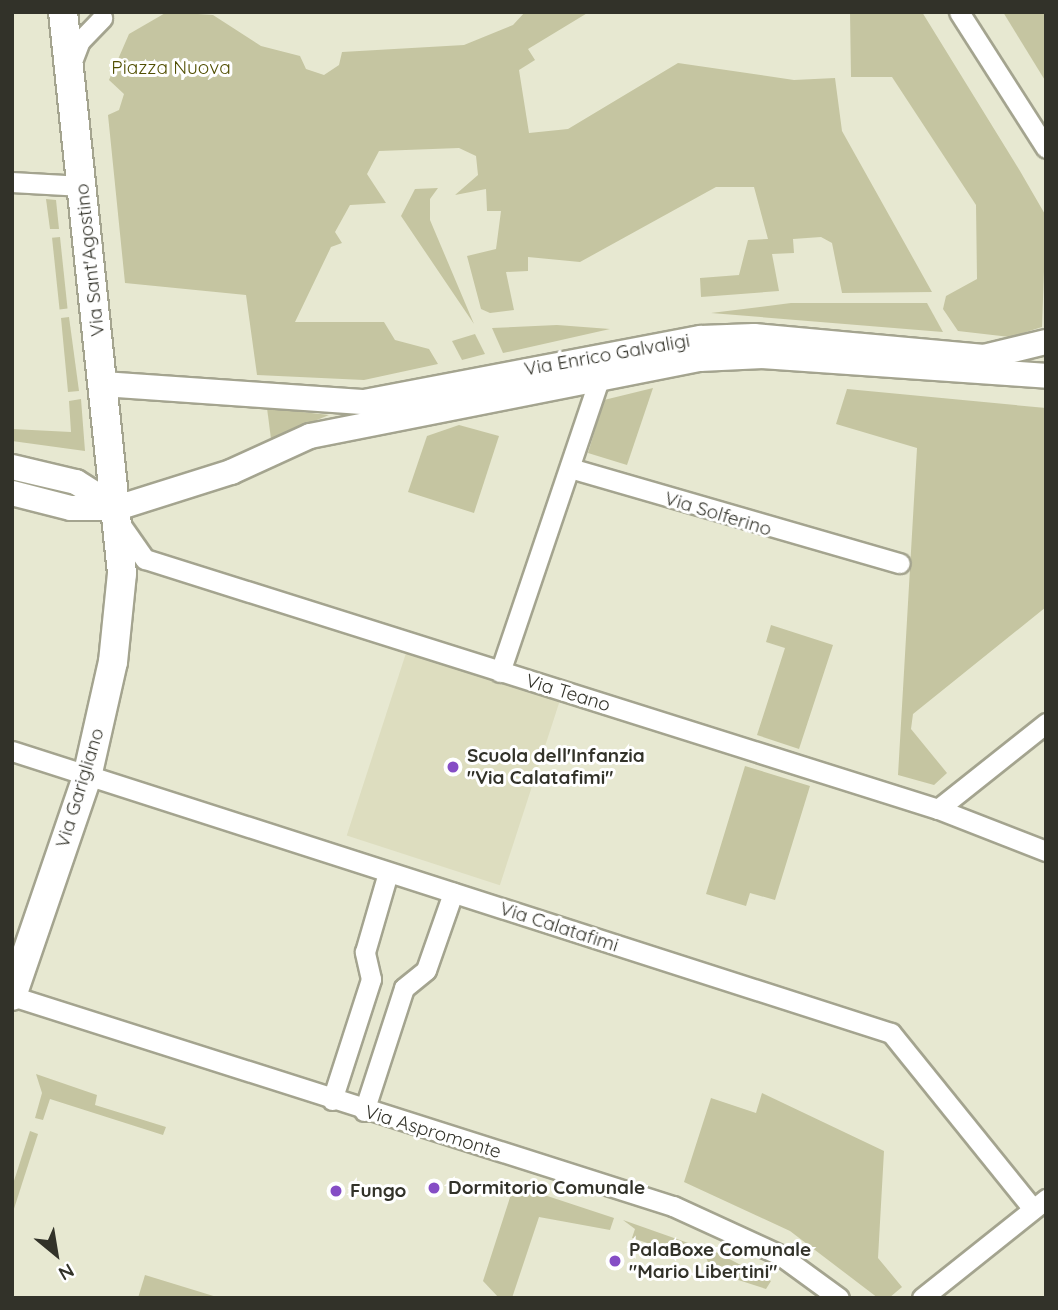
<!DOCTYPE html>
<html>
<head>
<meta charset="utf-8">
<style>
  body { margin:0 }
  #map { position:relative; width:1058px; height:1310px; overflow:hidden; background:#e7e8d1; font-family:Quicksand,sans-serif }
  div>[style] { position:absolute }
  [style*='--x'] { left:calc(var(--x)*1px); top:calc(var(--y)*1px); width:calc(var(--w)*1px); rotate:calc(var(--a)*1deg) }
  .built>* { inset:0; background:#ddddbf; transform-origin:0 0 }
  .green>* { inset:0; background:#c5c5a1; transform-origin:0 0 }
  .roads { filter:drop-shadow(2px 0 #a4a48f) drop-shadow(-2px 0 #a4a48f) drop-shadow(0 2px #a4a48f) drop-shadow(0 -2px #a4a48f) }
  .minor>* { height:19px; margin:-9.5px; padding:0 9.5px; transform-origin:9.5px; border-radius:9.5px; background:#fff }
  .tertiary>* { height:24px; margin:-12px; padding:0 12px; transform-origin:12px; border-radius:12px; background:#fff }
  .secondary>* { height:28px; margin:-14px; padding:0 14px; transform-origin:14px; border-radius:14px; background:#fff }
  .dots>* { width:19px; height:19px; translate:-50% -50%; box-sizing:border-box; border:4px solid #fff; border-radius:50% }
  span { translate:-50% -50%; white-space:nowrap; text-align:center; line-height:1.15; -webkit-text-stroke:6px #fff; paint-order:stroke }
  .park-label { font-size:19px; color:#514f02 }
  .street-label { font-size:19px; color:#323229 }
  .poi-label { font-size:19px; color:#323229; font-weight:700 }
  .left { translate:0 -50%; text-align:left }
  .frame { position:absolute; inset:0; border:14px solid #323229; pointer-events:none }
  .north { position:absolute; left:21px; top:1219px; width:70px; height:70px; -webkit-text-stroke:5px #fff; paint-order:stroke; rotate:150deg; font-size:19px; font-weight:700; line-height:28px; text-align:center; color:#323229 }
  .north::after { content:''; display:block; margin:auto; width:24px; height:32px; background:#323229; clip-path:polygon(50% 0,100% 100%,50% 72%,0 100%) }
</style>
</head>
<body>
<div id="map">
  <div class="built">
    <div style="left:407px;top:650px;width:161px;height:195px;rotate:18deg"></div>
  </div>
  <div class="green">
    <div style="clip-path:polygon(167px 12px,213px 15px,261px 46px,300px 56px,306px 69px,324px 75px,339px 65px,342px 52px,464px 45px,513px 25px,525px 12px,589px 12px,528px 49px,535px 60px,519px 70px,529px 133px,568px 129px,678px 63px,794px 80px,835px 78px,842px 131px,932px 292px,842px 293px,832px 243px,821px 237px,793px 239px,794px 253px,772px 254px,779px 291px,701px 297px,700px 278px,739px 275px,748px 240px,768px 239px,754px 187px,716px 187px,580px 262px,528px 257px,528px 271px,506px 272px,514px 310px,490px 313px,481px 309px,467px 256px,496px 249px,501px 211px,487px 211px,486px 189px,455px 195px,478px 175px,476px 156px,459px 148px,379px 151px,367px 174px,386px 203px,350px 205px,335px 232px,342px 243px,331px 247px,295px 322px,384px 322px,395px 340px,429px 349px,438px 364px,364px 380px,257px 375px,246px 295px,125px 283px,108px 115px,119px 110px,124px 94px,109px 80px,129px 34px)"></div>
    <div style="clip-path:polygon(850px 12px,922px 12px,1020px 171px,1046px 216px,1042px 327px,1010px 337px,958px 331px,943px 309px,946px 296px,977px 279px,976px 205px,892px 77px,851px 77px)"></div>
    <div style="clip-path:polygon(1003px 12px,1046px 12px,1046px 82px)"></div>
    <div style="clip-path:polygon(438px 188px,430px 199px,430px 220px,474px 324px,401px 216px,415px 189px)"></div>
    <div style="clip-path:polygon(46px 199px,56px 200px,59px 229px,50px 229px)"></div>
    <div style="left:60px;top:237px;width:72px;height:8px;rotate:84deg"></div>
    <div style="clip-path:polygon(791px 303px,927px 303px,943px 332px,711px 313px)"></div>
    <div style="clip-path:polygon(69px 317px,79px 391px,68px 392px,61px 318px)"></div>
    <div style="clip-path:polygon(557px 325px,610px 329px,503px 353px,492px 328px)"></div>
    <div style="clip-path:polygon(475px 334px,485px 354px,462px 360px,452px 341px)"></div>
    <div style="clip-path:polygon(653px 388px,627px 465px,588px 453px,604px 400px)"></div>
    <div style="clip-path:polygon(847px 389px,1046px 408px,1046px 607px,913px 714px,911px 729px,947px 773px,934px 785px,898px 775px,917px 448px,836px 424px)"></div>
    <div style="clip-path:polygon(81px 399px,85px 451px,12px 441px,12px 429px,71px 432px,69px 401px)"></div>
    <div style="clip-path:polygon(267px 408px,329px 415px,271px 439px)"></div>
    <div style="clip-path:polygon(459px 425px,499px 436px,474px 513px,408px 492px,427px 436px)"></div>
    <div style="clip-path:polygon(771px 625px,833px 645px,799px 749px,757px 735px,785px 648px,766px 642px)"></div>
    <div style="clip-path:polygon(745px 766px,810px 786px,775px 900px,750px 893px,746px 906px,706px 894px)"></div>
    <div style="clip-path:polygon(36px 1074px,97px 1095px,95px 1105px,166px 1127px,163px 1135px,50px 1099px,43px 1120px,35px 1118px,42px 1093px)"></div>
    <div style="clip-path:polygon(762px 1093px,884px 1151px,878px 1258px,902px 1287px,889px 1298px,878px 1298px,790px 1231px,684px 1182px,711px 1098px,756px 1113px)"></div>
    <div style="clip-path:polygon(30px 1131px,38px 1134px,12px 1215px,12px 1187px)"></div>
    <div style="clip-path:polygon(514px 1185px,614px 1218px,610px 1230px,539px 1217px,512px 1298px,499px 1298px,483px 1281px)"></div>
    <div style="clip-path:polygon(623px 1220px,691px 1244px,687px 1256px,632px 1238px,635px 1229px)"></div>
    <div style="clip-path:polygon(700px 1245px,718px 1253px,771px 1281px,766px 1289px,729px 1277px,732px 1270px,708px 1262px)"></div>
    <div style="clip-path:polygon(145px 1275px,220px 1298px,138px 1298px)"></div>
  </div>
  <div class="roads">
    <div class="minor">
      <div style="--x:959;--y:12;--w:161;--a:57.4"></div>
      <div style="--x:71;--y:64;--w:25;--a:-69"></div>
      <div style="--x:80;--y:41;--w:32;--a:-46"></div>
      <div style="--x:12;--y:182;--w:70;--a:3.3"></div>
      <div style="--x:570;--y:468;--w:343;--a:16.1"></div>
      <div style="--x:123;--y:528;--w:38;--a:55"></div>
      <div style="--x:145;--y:559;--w:831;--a:17.5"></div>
      <div style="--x:938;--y:809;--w:116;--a:21.3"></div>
      <div style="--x:500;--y:672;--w:312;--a:-71.3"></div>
      <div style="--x:12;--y:751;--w:923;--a:17.79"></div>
      <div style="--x:891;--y:1033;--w:226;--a:51.1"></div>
      <div style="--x:938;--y:809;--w:138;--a:-38.5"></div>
      <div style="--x:12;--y:996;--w:694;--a:17.63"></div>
      <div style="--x:673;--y:1206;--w:118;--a:24.6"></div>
      <div style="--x:780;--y:1255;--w:73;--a:36.1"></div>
      <div style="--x:332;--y:1100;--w:127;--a:-72.1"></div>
      <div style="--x:371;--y:979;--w:28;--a:-103"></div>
      <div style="--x:365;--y:952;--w:82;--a:-73.8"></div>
      <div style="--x:364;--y:1111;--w:129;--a:-72"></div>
      <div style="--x:404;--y:988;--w:28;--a:-39"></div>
      <div style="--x:426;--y:970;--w:82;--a:-70.7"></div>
      <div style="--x:922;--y:1298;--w:159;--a:-38.6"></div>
    </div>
    <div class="tertiary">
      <div style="--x:104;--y:384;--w:261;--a:4"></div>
      <div style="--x:364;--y:402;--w:343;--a:-10.8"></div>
      <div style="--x:701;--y:338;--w:53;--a:-2.2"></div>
      <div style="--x:754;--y:336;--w:231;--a:5.2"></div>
      <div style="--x:984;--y:357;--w:64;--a:-13.6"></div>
      <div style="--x:12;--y:467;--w:66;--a:13.2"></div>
      <div style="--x:76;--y:482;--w:49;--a:32.4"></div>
      <div style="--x:12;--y:493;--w:61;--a:14.3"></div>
      <div style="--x:71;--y:508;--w:46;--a:0"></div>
      <div style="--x:117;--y:508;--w:120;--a:-17.5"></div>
      <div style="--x:231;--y:472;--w:87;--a:-24.5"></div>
      <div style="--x:310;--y:436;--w:398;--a:-11.2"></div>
      <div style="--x:700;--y:359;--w:63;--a:-2.7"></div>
      <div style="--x:763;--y:356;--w:284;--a:4"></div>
    </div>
    <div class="secondary">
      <div style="--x:12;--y:996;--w:231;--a:-71.1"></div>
      <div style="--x:87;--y:777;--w:118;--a:-77.3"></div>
      <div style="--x:113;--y:662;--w:89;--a:-84.2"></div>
      <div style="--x:122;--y:573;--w:564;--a:-96"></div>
    </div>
  </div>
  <div class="dots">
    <div style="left:453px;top:767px;background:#854dc5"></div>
    <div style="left:434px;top:1188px;background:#854dc5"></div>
    <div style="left:336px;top:1191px;background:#854dc5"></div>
    <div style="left:615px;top:1261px;background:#854dc5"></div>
  </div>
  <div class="park-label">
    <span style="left:171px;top:68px">Piazza Nuova</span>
  </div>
  <div class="street-label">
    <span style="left:90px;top:260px;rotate:-96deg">Via Sant'Agostino</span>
    <span style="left:607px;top:355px;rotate:-10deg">Via Enrico Galvaligi</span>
    <span style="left:718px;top:514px;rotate:17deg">Via Solferino</span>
    <span style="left:568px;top:693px;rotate:17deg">Via Teano</span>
    <span style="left:80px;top:788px;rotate:-73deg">Via Garigliano</span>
    <span style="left:559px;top:927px;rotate:18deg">Via Calatafimi</span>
    <span style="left:433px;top:1132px;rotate:17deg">Via Aspromonte</span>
  </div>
  <div class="poi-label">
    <span class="left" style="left:467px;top:767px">Scuola dell'Infanzia<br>"Via Calatafimi"</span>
    <span class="left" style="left:448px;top:1188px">Dormitorio Comunale</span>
    <span class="left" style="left:350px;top:1191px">Fungo</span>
    <span class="left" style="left:629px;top:1261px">PalaBoxe Comunale<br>"Mario Libertini"</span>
  </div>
  <div class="frame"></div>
  <div class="north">N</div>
</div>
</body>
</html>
